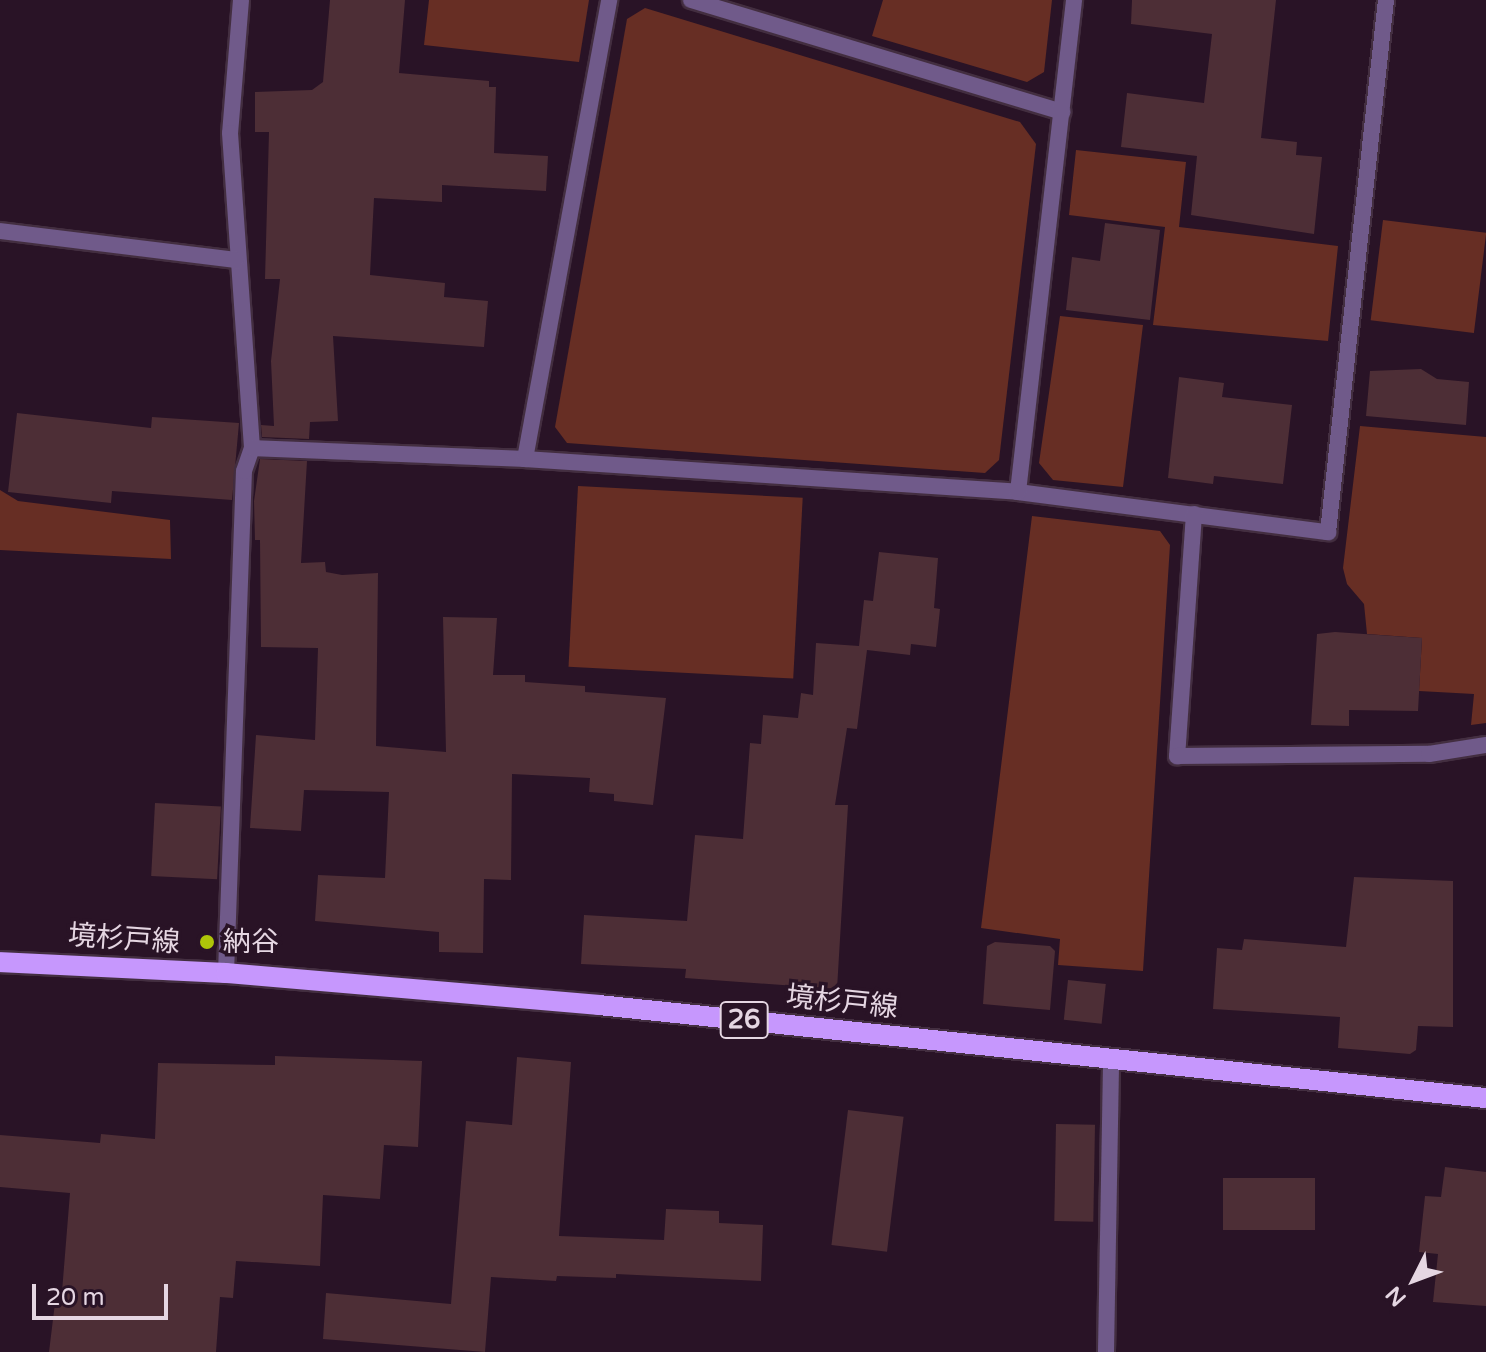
<!DOCTYPE html>
<html>
<head>
<meta charset="utf-8">
<style>
  body { margin:0 }
  #map { position:relative; width:1486px; height:1352px; overflow:hidden; background:#291326; font-family:"Varela Round","Noto Sans JP",sans-serif }
  div>[style] { position:absolute }
  [style*='--x'] { left:calc(var(--x)*1px); top:calc(var(--y)*1px); width:calc(var(--w)*1px); rotate:calc(var(--a)*1deg) }
  .green>* { inset:0; background:#672e24; transform-origin:0 0 }
  .building>* { inset:0; background:#4d2e36; transform-origin:0 0 }
  .roads { filter:drop-shadow(2px 0 #432e40) drop-shadow(-2px 0 #432e40) drop-shadow(0 2px #432e40) drop-shadow(0 -2px #432e40) }
  .service>* { height:16px; margin:-8px; padding:0 8px; transform-origin:8px; border-radius:8px; background:#705a8a }
  .minor>* { height:16px; margin:-8px; padding:0 8px; transform-origin:8px; border-radius:8px; background:#705a8a }
  .primary>* { height:20px; margin:-10px; padding:0 10px; transform-origin:10px; border-radius:10px; background:#c697fd }
  .dots>* { width:22px; height:22px; translate:-50% -50%; box-sizing:border-box; border:4px solid #291326; border-radius:50% }
  span { translate:-50% -50%; white-space:nowrap; text-align:center; line-height:1.15; -webkit-text-stroke:7px #291326; paint-order:stroke }
  .shield-label span { padding:2px 6px; background:#291326; border:2px solid; border-radius:6px; -webkit-text-stroke-width:0 }
  .shield-label { font-size:26px; color:#e5d6e2; font-weight:700 }
  .street-label { font-size:28px; color:#e5d6e2 }
  .poi-label { font-size:28px; color:#e5d6e2 }
  .left { translate:0 -50%; text-align:left }
  .north { position:absolute; left:1374px; top:1240px; width:80px; height:80px; -webkit-text-stroke:6px #291326; paint-order:stroke; rotate:228deg; font-size:22px; font-weight:700; line-height:32px; text-align:center; color:#e5d6e2 }
  .north::after { content:''; display:block; margin:auto; width:28px; height:36px; background:#e5d6e2; clip-path:polygon(50% 0,100% 100%,50% 72%,0 100%) }
  .scale { position:absolute; left:32px; top:1284px; width:136px; height:36px; box-sizing:border-box; border:4px solid #e5d6e2; border-top:0; padding-left:10px; font-size:24px; line-height:28px; white-space:nowrap; color:#e5d6e2; -webkit-text-stroke:6px #291326; paint-order:stroke }
</style>
</head>
<body>
<div id="map">
  <div class="green">
    <div style="clip-path:polygon(429px 0,589px 0,579px 62px,424px 45px)"></div>
    <div style="clip-path:polygon(883px 0,1052px 0,1044px 72px,1027px 82px,872px 36px)"></div>
    <div style="clip-path:polygon(645px 8px,1020px 122px,1036px 144px,999px 460px,985px 473px,567px 443px,555px 427px,627px 19px)"></div>
    <div style="clip-path:polygon(1076px 150px,1186px 162px,1179px 227px,1338px 246px,1328px 341px,1153px 325px,1165px 227px,1069px 215px)"></div>
    <div style="left:1383px;top:220px;width:104px;height:101px;rotate:7deg"></div>
    <div style="clip-path:polygon(1060px 316px,1143px 325px,1123px 487px,1053px 480px,1039px 463px)"></div>
    <div style="clip-path:polygon(1360px 426px,1486px 437px,1486px 723px,1471px 725px,1474px 694px,1419px 691px,1422px 638px,1367px 634px,1364px 604px,1347px 584px,1343px 568px)"></div>
    <div style="left:578px;top:486px;width:225px;height:181px;rotate:3deg"></div>
    <div style="clip-path:polygon(0 490px,18px 501px,170px 520px,171px 559px,0 550px)"></div>
    <div style="clip-path:polygon(1032px 516px,1160px 531px,1170px 545px,1143px 971px,1058px 965px,1060px 939px,981px 928px)"></div>
  </div>
  <div class="building">
    <div style="clip-path:polygon(330px 0,405px 0,399px 73px,489px 81px,489px 87px,496px 87px,494px 153px,548px 156px,546px 191px,442px 185px,442px 202px,374px 198px,370px 275px,445px 283px,444px 297px,488px 301px,484px 347px,333px 336px,338px 421px,310px 422px,309px 439px,262px 437px,261px 425px,274px 426px,271px 361px,280px 279px,265px 279px,269px 132px,255px 132px,255px 92px,312px 90px,323px 82px)"></div>
    <div style="clip-path:polygon(1132px 0,1276px 0,1261px 138px,1297px 142px,1296px 155px,1322px 157px,1314px 234px,1191px 215px,1197px 156px,1121px 147px,1127px 93px,1204px 103px,1212px 34px,1131px 24px)"></div>
    <div style="clip-path:polygon(1105px 223px,1160px 230px,1150px 320px,1066px 310px,1072px 257px,1100px 261px)"></div>
    <div style="clip-path:polygon(1421px 369px,1437px 379px,1469px 382px,1466px 425px,1366px 416px,1370px 371px)"></div>
    <div style="clip-path:polygon(1179px 377px,1224px 383px,1222px 397px,1292px 405px,1283px 484px,1214px 476px,1213px 484px,1168px 478px)"></div>
    <div style="clip-path:polygon(17px 413px,151px 428px,152px 417px,239px 423px,232px 500px,112px 491px,111px 503px,8px 492px)"></div>
    <div style="clip-path:polygon(260px 459px,307px 461px,301px 563px,325px 562px,326px 572px,342px 575px,378px 573px,376px 746px,446px 752px,443px 617px,497px 618px,493px 675px,525px 675px,525px 682px,585px 686px,585px 692px,666px 698px,653px 805px,614px 801px,614px 794px,589px 792px,590px 778px,512px 774px,511px 880px,484px 879px,483px 953px,439px 952px,439px 932px,315px 921px,318px 875px,385px 878px,389px 792px,304px 790px,301px 831px,250px 828px,256px 735px,315px 740px,318px 648px,261px 647px,260px 540px,255px 540px,254px 501px)"></div>
    <div style="clip-path:polygon(879px 552px,938px 558px,934px 608px,940px 609px,936px 647px,911px 644px,910px 655px,867px 650px,857px 729px,847px 728px,835px 805px,848px 805px,837px 989px,685px 978px,686px 969px,581px 964px,584px 915px,687px 921px,695px 835px,743px 839px,750px 743px,761px 744px,763px 715px,798px 718px,801px 693px,813px 695px,816px 643px,859px 646px,864px 600px,873px 601px)"></div>
    <div style="clip-path:polygon(1335px 632px,1422px 638px,1418px 711px,1349px 710px,1349px 726px,1311px 725px,1317px 634px)"></div>
    <div style="left:155px;top:803px;width:66px;height:73px;rotate:3deg"></div>
    <div style="clip-path:polygon(1354px 877px,1453px 881px,1453px 1027px,1418px 1026px,1416px 1050px,1410px 1054px,1338px 1048px,1340px 1017px,1213px 1009px,1217px 948px,1242px 950px,1244px 939px,1346px 947px)"></div>
    <div style="clip-path:polygon(995px 942px,1050px 946px,1055px 951px,1050px 1010px,983px 1004px,987px 946px)"></div>
    <div style="left:1068px;top:980px;width:38px;height:40px;rotate:6deg"></div>
    <div style="clip-path:polygon(275px 1056px,422px 1061px,418px 1147px,384px 1145px,380px 1199px,323px 1195px,320px 1266px,236px 1261px,233px 1298px,220px 1297px,216px 1352px,49px 1352px,55px 1303px,61px 1304px,70px 1193px,0 1187px,0 1135px,100px 1143px,101px 1134px,155px 1139px,158px 1063px,275px 1065px)"></div>
    <div style="clip-path:polygon(517px 1057px,571px 1062px,559px 1236px,664px 1240px,666px 1209px,719px 1211px,719px 1223px,763px 1225px,761px 1281px,616px 1274px,616px 1278px,557px 1276px,556px 1281px,491px 1277px,485px 1352px,323px 1339px,326px 1293px,451px 1304px,466px 1121px,512px 1125px)"></div>
    <div style="left:848px;top:1110px;width:56px;height:136px;rotate:7deg"></div>
    <div style="left:1056px;top:1124px;width:39px;height:97px;rotate:1deg"></div>
    <div style="clip-path:polygon(1445px 1167px,1486px 1172px,1486px 1306px,1433px 1302px,1438px 1254px,1419px 1252px,1425px 1196px,1441px 1197px)"></div>
    <div style="left:1223px;top:1178px;width:92px;height:52px"></div>
  </div>
  <div class="roads">
    <div class="service">
      <div style="--x:226;--y:973;--w:502;--a:-87.95"></div>
      <div style="--x:244;--y:471;--w:24;--a:-71"></div>
      <div style="--x:1106;--y:1352;--w:294;--a:-89"></div>
    </div>
    <div class="minor">
      <div style="--x:241;--y:0;--w:133;--a:94.7"></div>
      <div style="--x:230;--y:133;--w:316;--a:86"></div>
      <div style="--x:252;--y:448;--w:273;--a:2.3"></div>
      <div style="--x:525;--y:459;--w:494;--a:3.8"></div>
      <div style="--x:1018;--y:492;--w:313;--a:7.4"></div>
      <div style="--x:1328;--y:532;--w:535;--a:-83.78"></div>
      <div style="--x:691;--y:0;--w:388;--a:16.8"></div>
      <div style="--x:0;--y:231;--w:238;--a:7"></div>
      <div style="--x:525;--y:459;--w:467;--a:-79.6"></div>
      <div style="--x:1018;--y:492;--w:495;--a:-83.5"></div>
      <div style="--x:1194;--y:514;--w:243;--a:94"></div>
      <div style="--x:1177;--y:756;--w:252;--a:-0.5"></div>
      <div style="--x:1429;--y:754;--w:58;--a:-9"></div>
    </div>
    <div class="primary">
      <div style="--x:0;--y:962;--w:226;--a:2.8"></div>
      <div style="--x:226;--y:973;--w:374;--a:4.9"></div>
      <div style="--x:599;--y:1005;--w:892;--a:5.99"></div>
    </div>
  </div>
  <div class="dots">
    <div style="left:207px;top:942px;background:#aec509"></div>
  </div>
  <div class="shield-label">
    <span style="left:744px;top:1020px">26</span>
  </div>
  <div class="street-label">
    <span style="left:124px;top:939px;rotate:4deg">境杉戸線</span>
    <span style="left:842px;top:1002px;rotate:6deg">境杉戸線</span>
  </div>
  <div class="poi-label">
    <span class="left" style="left:223px;top:942px">納谷</span>
  </div>
  <div class="north">N</div>
  <div class="scale">20 m</div>
</div>
</body>
</html>
